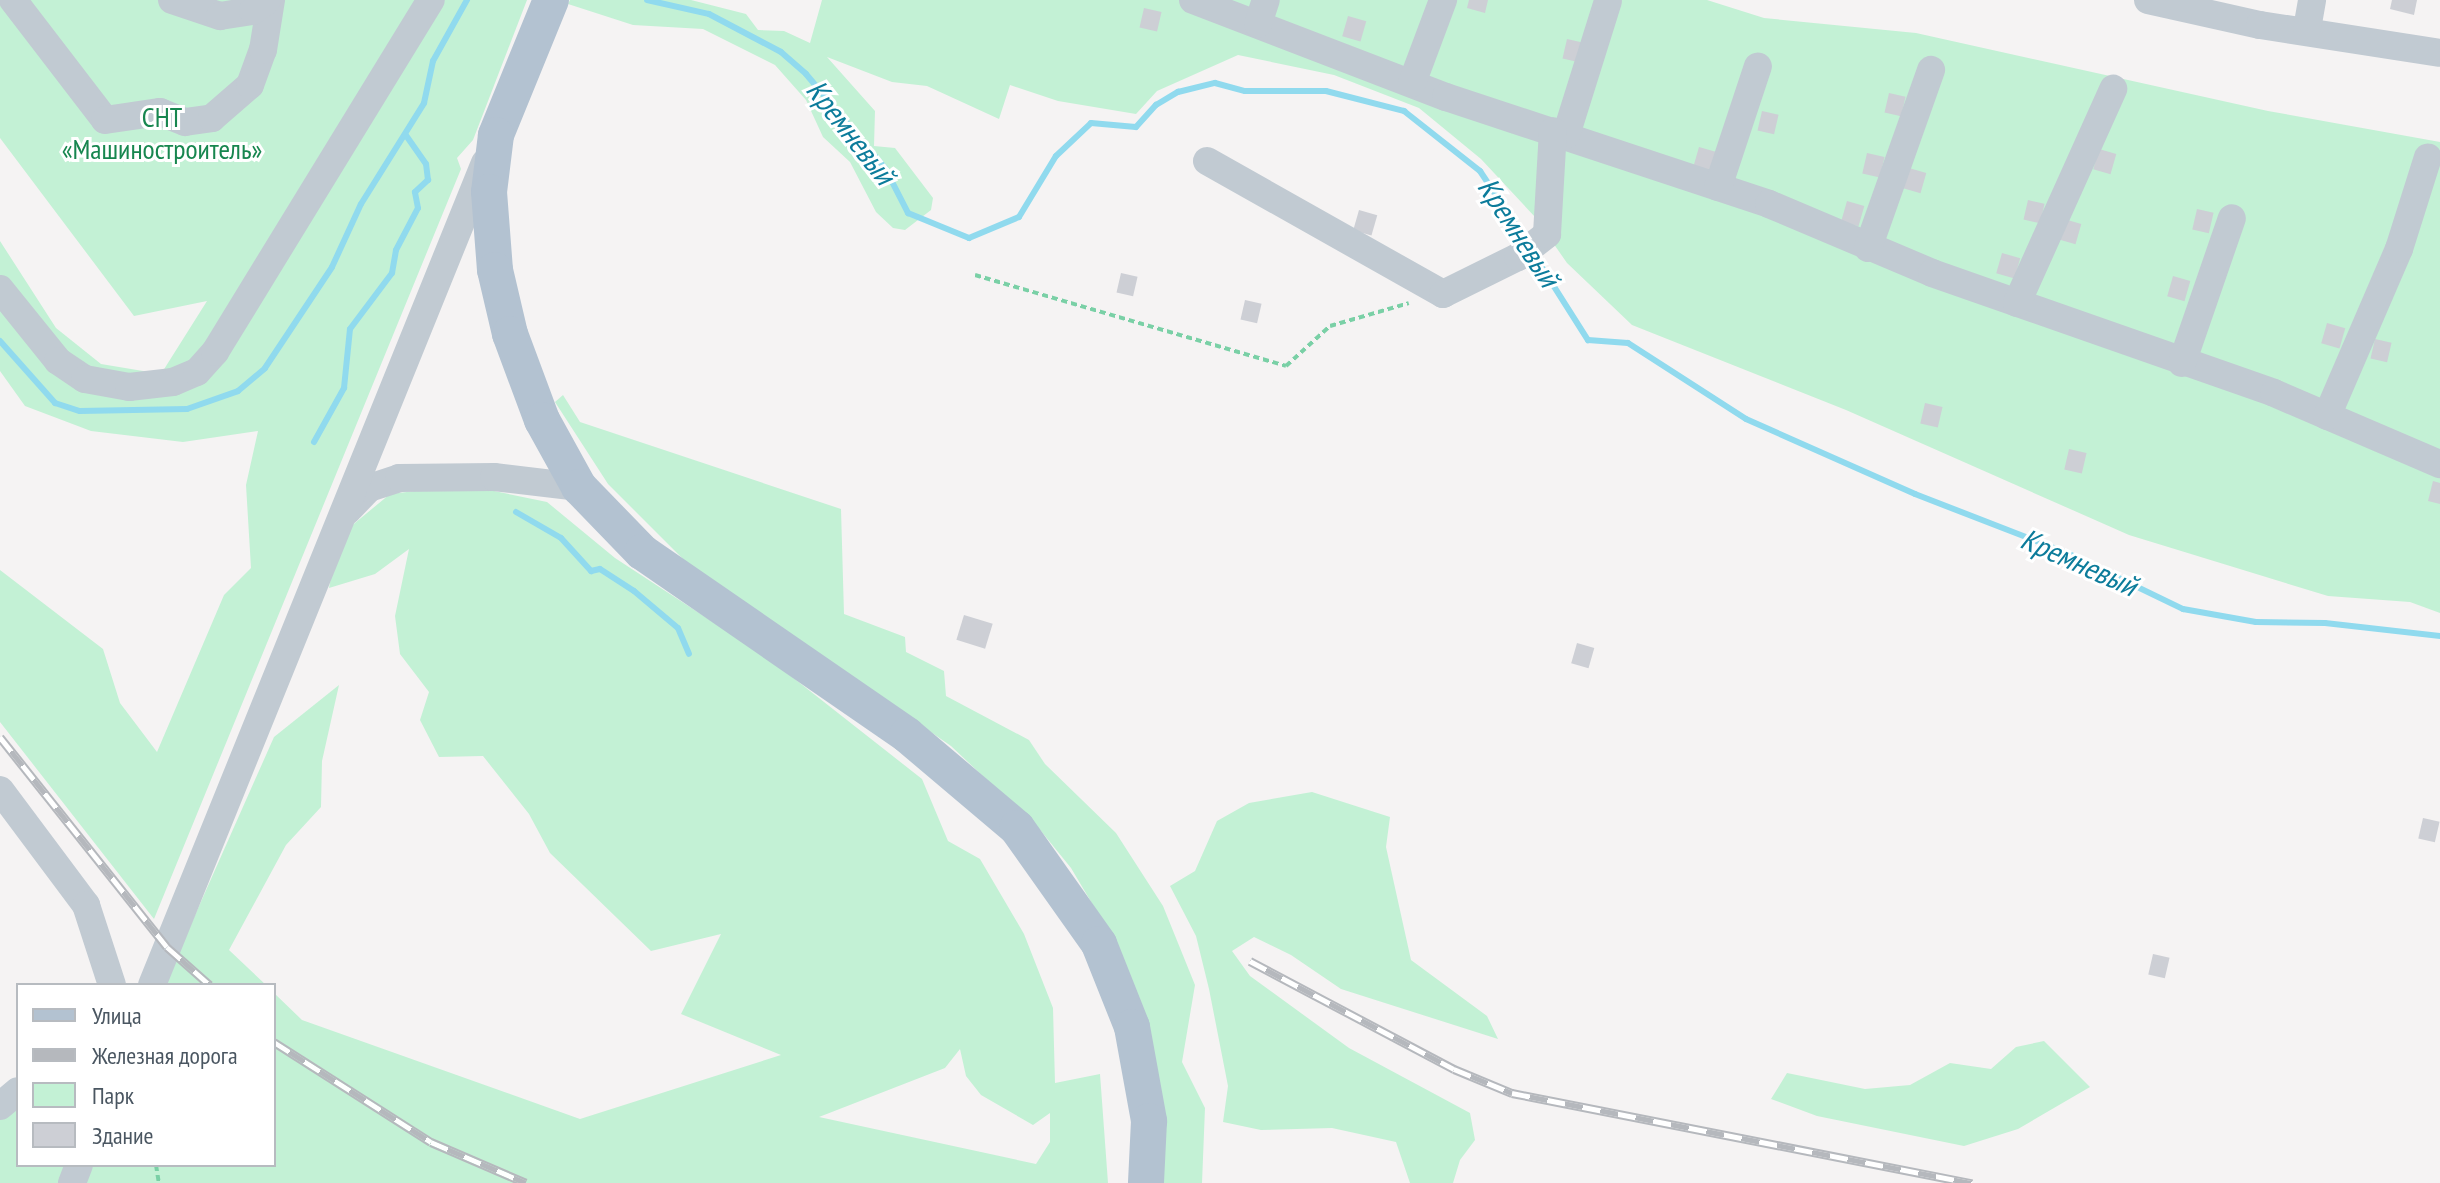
<!DOCTYPE html>
<html>
<head>
<meta charset="utf-8">
<style>
  body { margin:0 }
  #map { position:relative; width:2440px; height:1183px; overflow:hidden; background:#f5f3f3; font-family:"PT Sans Narrow",sans-serif }
  div>[style] { position:absolute }
  [style*='--x'] { left:calc(var(--x)*1px); top:calc(var(--y)*1px); width:calc(var(--w)*1px); rotate:calc(var(--a)*1deg) }
  .green>* { inset:0; background:#c3f1d5 }
  .stream>* { height:6px; margin:-3px; padding:0 3px; transform-origin:3px; border-radius:3px; background:#90daee }
  .building>* { inset:0; background:#cdcfd5; transform-origin:0 0 }
  .path>* { height:4px; margin-top:-2px; transform-origin:0; background:repeating-linear-gradient(90deg,#7ad0a6 0 6px,transparent 0 10px) }
  .minor>* { height:28px; margin:-14px; padding:0 14px; transform-origin:14px; border-radius:14px; background:#c1cad2 }
  .major>* { height:36px; margin:-18px; padding:0 18px; transform-origin:18px; border-radius:18px; background:#b3c2d1 }
  .rail>* { height:9px; margin-top:-4.5px; transform-origin:0; background:repeating-linear-gradient(90deg,#fff 0 18px,#b5b8bd 0 36px); box-sizing:border-box; border-block:2px solid #b5b8bd }
  span { translate:-50% -50%; white-space:nowrap; text-align:center; line-height:1.15; -webkit-text-stroke:6px #fff; paint-order:stroke }
  .park-label { font-size:28px; color:#17864f }
  .water-label { font-size:30px; color:#0c7c9b; font-style:italic }
  .legend { position:absolute; left:16px; top:983px; width:260px; height:184px; box-sizing:border-box; background:#fff; border:2px solid #b7bbc0; margin:0; padding:10px 14px; list-style:none; font-size:24px; color:#4a5661 }
  .legend li { display:flex; align-items:center; gap:16px; height:40px }
  .legend b { width:40px; border:2px solid #b7bbc0 }
</style>
</head>
<body>
<div id="map">
  <div class="green">
    <div style="clip-path:polygon(0 0,527px 0,473px 140px,457px 158px,461px 169px,154px 919px,0 722px,0 570px,103px 649px,120px 703px,157px 752px,224px 595px,251px 568px,246px 485px,258px 431px,183px 442px,91px 431px,25px 406px,0 371px,0 241px,56px 328px,101px 364px,161px 374px,207px 301px,134px 316px,0 138px)"></div>
    <div style="clip-path:polygon(570px 0,691px 0,746px 14px,758px 30px,784px 31px,810px 43px,822px 0,1707px 0,1764px 18px,1916px 33px,2268px 111px,2440px 142px,2440px 613px,2410px 602px,2328px 596px,2129px 535px,1846px 410px,1632px 325px,1567px 263px,1535px 217px,1481px 159px,1419px 108px,1334px 75px,1238px 55px,1157px 91px,1136px 114px,1058px 101px,1010px 85px,999px 119px,927px 86px,892px 82px,827px 57px,875px 111px,874px 146px,895px 148px,933px 198px,931px 210px,905px 230px,893px 228px,876px 212px,850px 162px,823px 137px,806px 100px,775px 65px,703px 29px,633px 25px,568px 4px)"></div>
    <div style="clip-path:polygon(563px 395px,580px 422px,841px 509px,844px 614px,905px 637px,906px 652px,944px 671px,946px 696px,1029px 740px,1045px 764px,1116px 833px,1163px 906px,1195px 985px,1182px 1062px,1205px 1108px,1202px 1183px,1155px 1183px,1112px 937px,1071px 868px,1041px 831px,951px 746px,687px 563px,608px 484px,555px 402px)"></div>
    <div style="clip-path:polygon(evenodd,465px 485px,547px 502px,615px 558px,768px 658px,922px 779px,948px 841px,980px 859px,1024px 934px,1053px 1008px,1055px 1083px,1100px 1074px,1108px 1183px,81px 1183px,89px 1165px,274px 1165px,274px 993px,302px 1020px,580px 1119px,781px 1055px,681px 1014px,721px 934px,651px 951px,550px 853px,529px 814px,483px 756px,439px 757px,420px 720px,429px 692px,400px 654px,395px 616px,409px 549px,375px 574px,329px 588px,338px 537px,390px 494px,465px 485px,960px 1049px,966px 1076px,981px 1095px,1033px 1125px,1050px 1113px,1050px 1142px,1036px 1164px,819px 1117px,945px 1068px,960px 1049px)"></div>
    <div style="clip-path:polygon(339px 685px,322px 761px,321px 807px,286px 845px,229px 950px,266px 985px,164px 985px,274px 737px)"></div>
    <div style="clip-path:polygon(1312px 792px,1390px 817px,1386px 847px,1411px 960px,1487px 1016px,1498px 1039px,1341px 989px,1291px 955px,1254px 937px,1232px 951px,1250px 976px,1349px 1048px,1470px 1113px,1475px 1140px,1460px 1160px,1453px 1183px,1410px 1183px,1396px 1142px,1332px 1128px,1261px 1130px,1223px 1122px,1228px 1086px,1209px 989px,1196px 936px,1170px 886px,1195px 871px,1217px 821px,1249px 803px)"></div>
    <div style="clip-path:polygon(2044px 1041px,2090px 1087px,2018px 1129px,1964px 1146px,1817px 1116px,1771px 1099px,1787px 1073px,1865px 1089px,1910px 1085px,1950px 1063px,1991px 1069px,2016px 1047px)"></div>
    <div style="clip-path:polygon(18px 1105px,18px 1165px,70px 1165px,63px 1183px,0 1183px,0 1119px)"></div>
  </div>
  <div class="stream">
    <div style="--x:647;--y:0;--w:64;--a:12.7"></div>
    <div style="--x:709;--y:14;--w:81;--a:27.8"></div>
    <div style="--x:781;--y:52;--w:33;--a:41"></div>
    <div style="--x:806;--y:74;--w:123;--a:50"></div>
    <div style="--x:885;--y:168;--w:51;--a:62.9"></div>
    <div style="--x:908;--y:213;--w:66;--a:22.3"></div>
    <div style="--x:969;--y:238;--w:54;--a:-22.8"></div>
    <div style="--x:1019;--y:217;--w:71;--a:-58.8"></div>
    <div style="--x:1056;--y:156;--w:48;--a:-43.3"></div>
    <div style="--x:1091;--y:123;--w:45;--a:5.1"></div>
    <div style="--x:1136;--y:127;--w:30;--a:-48"></div>
    <div style="--x:1156;--y:105;--w:26;--a:-31"></div>
    <div style="--x:1178;--y:92;--w:38;--a:-14"></div>
    <div style="--x:1215;--y:83;--w:31;--a:15"></div>
    <div style="--x:1245;--y:91;--w:81;--a:0"></div>
    <div style="--x:1326;--y:91;--w:81;--a:14.4"></div>
    <div style="--x:1404;--y:111;--w:97;--a:38.3"></div>
    <div style="--x:1480;--y:171;--w:85;--a:56.5"></div>
    <div style="--x:1534;--y:255;--w:101;--a:57.6"></div>
    <div style="--x:1588;--y:340;--w:40;--a:4.3"></div>
    <div style="--x:1628;--y:343;--w:140;--a:32.8"></div>
    <div style="--x:1746;--y:419;--w:185;--a:23.9"></div>
    <div style="--x:1915;--y:494;--w:163;--a:21.2"></div>
    <div style="--x:2067;--y:553;--w:129;--a:25.8"></div>
    <div style="--x:2183;--y:609;--w:74;--a:10.1"></div>
    <div style="--x:2256;--y:622;--w:69;--a:0.8"></div>
    <div style="--x:2325;--y:623;--w:116;--a:6.4"></div>
    <div style="--x:0;--y:341;--w:83;--a:48.4"></div>
    <div style="--x:55;--y:403;--w:26;--a:18"></div>
    <div style="--x:80;--y:411;--w:107;--a:-1.1"></div>
    <div style="--x:187;--y:409;--w:54;--a:-19.4"></div>
    <div style="--x:238;--y:391;--w:35;--a:-40"></div>
    <div style="--x:265;--y:368;--w:121;--a:-56.4"></div>
    <div style="--x:332;--y:267;--w:69;--a:-65.3"></div>
    <div style="--x:361;--y:204;--w:119;--a:-58"></div>
    <div style="--x:424;--y:103;--w:43;--a:-77.9"></div>
    <div style="--x:433;--y:61;--w:70;--a:-60.9"></div>
    <div style="--x:314;--y:442;--w:62;--a:-60.9"></div>
    <div style="--x:344;--y:388;--w:59;--a:-84.2"></div>
    <div style="--x:350;--y:329;--w:70;--a:-53.1"></div>
    <div style="--x:392;--y:273;--w:23;--a:-80"></div>
    <div style="--x:396;--y:250;--w:47;--a:-62.4"></div>
    <div style="--x:418;--y:208;--w:16;--a:-101"></div>
    <div style="--x:415;--y:192;--w:18;--a:-43"></div>
    <div style="--x:428;--y:180;--w:16;--a:-97"></div>
    <div style="--x:426;--y:164;--w:35;--a:-125"></div>
    <div style="--x:516;--y:512;--w:52;--a:30"></div>
    <div style="--x:561;--y:538;--w:45;--a:47.7"></div>
    <div style="--x:591;--y:571;--w:9;--a:-13"></div>
    <div style="--x:600;--y:569;--w:40;--a:32.9"></div>
    <div style="--x:634;--y:591;--w:57;--a:40.1"></div>
    <div style="--x:678;--y:628;--w:28;--a:67"></div>
  </div>
  <div class="building">
    <div style="clip-path:polygon(1469px 0,1488px 0,1485px 13px,1467px 8px)"></div>
    <div style="clip-path:polygon(2392px 0,2417px 0,2414px 15px,2390px 9px)"></div>
    <div style="left:1144px;top:8px;width:18px;height:20px;rotate:13deg"></div>
    <div style="left:1348px;top:16px;width:19px;height:21px;rotate:16deg"></div>
    <div style="left:1567px;top:39px;width:17px;height:20px;rotate:13deg"></div>
    <div style="left:1889px;top:93px;width:17px;height:20px;rotate:13deg"></div>
    <div style="left:1762px;top:111px;width:17px;height:20px;rotate:13deg"></div>
    <div style="left:1699px;top:147px;width:19px;height:20px;rotate:16deg"></div>
    <div style="left:2099px;top:149px;width:18px;height:21px;rotate:16deg"></div>
    <div style="left:1867px;top:153px;width:18px;height:21px;rotate:13deg"></div>
    <div style="left:1909px;top:168px;width:18px;height:21px;rotate:16deg"></div>
    <div style="left:2028px;top:200px;width:17px;height:20px;rotate:13deg"></div>
    <div style="left:1847px;top:201px;width:18px;height:21px;rotate:16deg"></div>
    <div style="left:2197px;top:209px;width:17px;height:21px;rotate:13deg"></div>
    <div style="left:1359px;top:210px;width:19px;height:21px;rotate:16deg"></div>
    <div style="left:2064px;top:219px;width:18px;height:21px;rotate:16deg"></div>
    <div style="left:2002px;top:253px;width:19px;height:21px;rotate:16deg"></div>
    <div style="left:1121px;top:273px;width:17px;height:20px;rotate:13deg"></div>
    <div style="left:2173px;top:276px;width:18px;height:21px;rotate:16deg"></div>
    <div style="left:1245px;top:300px;width:17px;height:20px;rotate:13deg"></div>
    <div style="left:2327px;top:323px;width:19px;height:21px;rotate:16deg"></div>
    <div style="left:2375px;top:339px;width:17px;height:20px;rotate:13deg"></div>
    <div style="left:1925px;top:403px;width:18px;height:21px;rotate:13deg"></div>
    <div style="left:2069px;top:449px;width:18px;height:21px;rotate:13deg"></div>
    <div style="clip-path:polygon(2433px 481px,2440px 483px,2440px 504px,2428px 501px)"></div>
    <div style="left:964px;top:615px;width:30px;height:26px;rotate:17deg"></div>
    <div style="left:1577px;top:643px;width:18px;height:21px;rotate:16deg"></div>
    <div style="left:2423px;top:818px;width:17px;height:21px;rotate:13deg"></div>
    <div style="left:2153px;top:954px;width:17px;height:21px;rotate:13deg"></div>
  </div>
  <div class="path">
    <div style="--x:975;--y:275;--w:324;--a:16.3"></div>
    <div style="--x:1286;--y:366;--w:59;--a:-42.3"></div>
    <div style="--x:1330;--y:326;--w:82;--a:-16.2"></div>
    <div style="--x:156;--y:1165;--w:18;--a:81"></div>
  </div>
  <div class="minor">
    <div style="--x:13;--y:0;--w:151;--a:52.5"></div>
    <div style="--x:105;--y:120;--w:56;--a:-8.3"></div>
    <div style="--x:160;--y:112;--w:27;--a:22"></div>
    <div style="--x:185;--y:122;--w:27;--a:-8"></div>
    <div style="--x:212;--y:118;--w:50;--a:-41"></div>
    <div style="--x:250;--y:85;--w:37;--a:-70"></div>
    <div style="--x:263;--y:50;--w:51;--a:-80.9"></div>
    <div style="--x:172;--y:0;--w:51;--a:18.4"></div>
    <div style="--x:220;--y:16;--w:33;--a:-9"></div>
    <div style="--x:253;--y:11;--w:18;--a:-38"></div>
    <div style="--x:1193;--y:0;--w:271;--a:21"></div>
    <div style="--x:1446;--y:97;--w:340;--a:18.3"></div>
    <div style="--x:1769;--y:204;--w:177;--a:22.9"></div>
    <div style="--x:1932;--y:273;--w:362;--a:19.3"></div>
    <div style="--x:2274;--y:393;--w:181;--a:23.2"></div>
    <div style="--x:2148;--y:0;--w:115;--a:12.6"></div>
    <div style="--x:2260;--y:25;--w:182;--a:8.8"></div>
    <div style="--x:1258;--y:24;--w:25;--a:-72"></div>
    <div style="--x:2307;--y:29;--w:29;--a:-80"></div>
    <div style="--x:1412;--y:83;--w:89;--a:-69.5"></div>
    <div style="--x:1566;--y:135;--w:140;--a:-72.6"></div>
    <div style="--x:1207;--y:161;--w:271;--a:29.4"></div>
    <div style="--x:1443;--y:294;--w:84;--a:-26.3"></div>
    <div style="--x:1518;--y:257;--w:37;--a:-38"></div>
    <div style="--x:1547;--y:234;--w:103;--a:-86.7"></div>
    <div style="--x:1718;--y:187;--w:127;--a:-71.7"></div>
    <div style="--x:1868;--y:248;--w:189;--a:-70.5"></div>
    <div style="--x:0;--y:289;--w:92;--a:51.1"></div>
    <div style="--x:58;--y:361;--w:32;--a:34"></div>
    <div style="--x:85;--y:379;--w:45;--a:10.3"></div>
    <div style="--x:129;--y:387;--w:44;--a:-6.5"></div>
    <div style="--x:173;--y:382;--w:26;--a:-23"></div>
    <div style="--x:197;--y:372;--w:27;--a:-48"></div>
    <div style="--x:215;--y:352;--w:413;--a:-58.5"></div>
    <div style="--x:2017;--y:303;--w:235;--a:-65.8"></div>
    <div style="--x:2182;--y:363;--w:153;--a:-71"></div>
    <div style="--x:2327;--y:416;--w:182;--a:-66.7"></div>
    <div style="--x:2399;--y:249;--w:96;--a:-72.5"></div>
    <div style="--x:347;--y:511;--w:32;--a:-46"></div>
    <div style="--x:369;--y:488;--w:32;--a:-18"></div>
    <div style="--x:399;--y:478;--w:95;--a:-0.6"></div>
    <div style="--x:494;--y:477;--w:86;--a:6.7"></div>
    <div style="--x:0;--y:790;--w:144;--a:53.2"></div>
    <div style="--x:86;--y:905;--w:84;--a:72"></div>
    <div style="--x:152;--y:985;--w:887;--a:-67.95"></div>
    <div style="--x:0;--y:1106;--w:23;--a:-40"></div>
    <div style="--x:72;--y:1183;--w:19;--a:-69"></div>
  </div>
  <div class="major">
    <div style="--x:551;--y:0;--w:146;--a:112.2"></div>
    <div style="--x:496;--y:135;--w:57;--a:97"></div>
    <div style="--x:489;--y:192;--w:78;--a:85.6"></div>
    <div style="--x:495;--y:270;--w:66;--a:76.8"></div>
    <div style="--x:510;--y:334;--w:92;--a:69.6"></div>
    <div style="--x:542;--y:420;--w:77;--a:61.1"></div>
    <div style="--x:579;--y:487;--w:91;--a:45.9"></div>
    <div style="--x:642;--y:552;--w:322;--a:34.6"></div>
    <div style="--x:907;--y:735;--w:144;--a:40.2"></div>
    <div style="--x:1017;--y:828;--w:142;--a:54.7"></div>
    <div style="--x:1099;--y:944;--w:89;--a:68.3"></div>
    <div style="--x:1132;--y:1027;--w:96;--a:79.7"></div>
    <div style="--x:1149;--y:1121;--w:62;--a:92.8"></div>
  </div>
  <div class="rail">
    <div style="--x:0;--y:737;--w:268;--a:51.5"></div>
    <div style="--x:167;--y:947;--w:57;--a:41.5"></div>
    <div style="--x:1250;--y:961;--w:231;--a:27.9"></div>
    <div style="--x:1454;--y:1069;--w:63;--a:22.5"></div>
    <div style="--x:1512;--y:1093;--w:469;--a:11.1"></div>
    <div style="--x:274;--y:1042;--w:186;--a:32.5"></div>
    <div style="--x:431;--y:1142;--w:103;--a:23.3"></div>
  </div>
  <div class="park-label">
    <span style="left:162px;top:133px">СНТ<br>«Машиностроитель»</span>
  </div>
  <div class="water-label">
    <span style="left:851px;top:132px;rotate:52deg">Кремневый</span>
    <span style="left:1519px;top:232px;rotate:57deg">Кремневый</span>
    <span style="left:2079px;top:562px;rotate:24deg">Кремневый</span>
  </div>
  <ul class="legend">
  <li><b style="height:10px;background:#b3c2d1"></b>Улица</li>
  <li><b style="height:10px;background:#b5b8bd"></b>Железная дорога</li>
  <li><b style="height:22px;background:#c3f1d5"></b>Парк</li>
  <li><b style="height:22px;background:#cdcfd5"></b>Здание</li>
  </ul>
</div>
</body>
</html>
